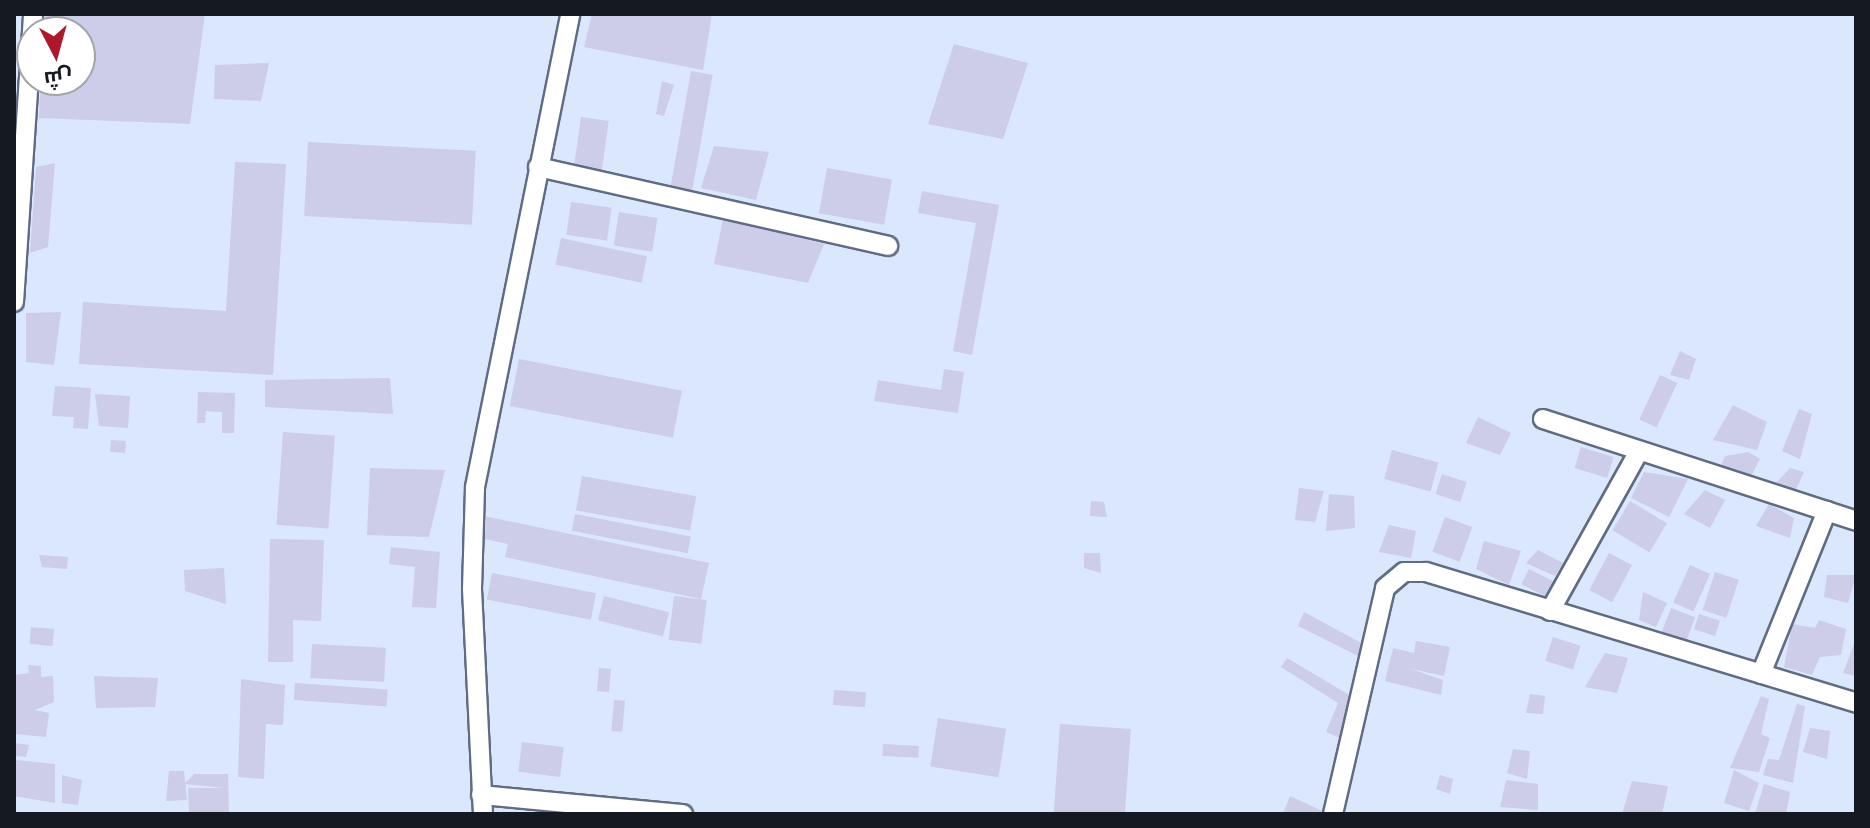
<!DOCTYPE html>
<html>
<head>
<meta charset="utf-8">
<style>
  body { margin:0 }
  #map { position:relative; width:1870px; height:828px; overflow:hidden; background:#dbe7fc; font-family:Montserrat,Cairo,sans-serif }
  div>[style] { position:absolute }
  [style*='--x'] { left:calc(var(--x)*1px); top:calc(var(--y)*1px); width:calc(var(--w)*1px); rotate:calc(var(--a)*1deg) }
  .building>* { inset:0; background:#cdcce9; transform-origin:0 0 }
  .roads { filter:drop-shadow(2px 0 #606c83) drop-shadow(-2px 0 #606c83) drop-shadow(0 2px #606c83) drop-shadow(0 -2px #606c83) }
  .minor>* { height:18px; margin:-9px; padding:0 9px; transform-origin:9px; border-radius:9px; background:#fff }
  span { translate:-50% -50%; white-space:nowrap; text-align:center; line-height:1.15; -webkit-text-stroke:6px #fff; paint-order:stroke }
  .frame { position:absolute; inset:0; border:16px solid #141922; pointer-events:none }
  .north { position:absolute; left:16px; top:16px; width:80px; height:80px; box-sizing:border-box; background:#fff; border:2px solid #a1a3a7; border-radius:50%; rotate:174deg; font-size:22px; font-weight:700; line-height:32px; text-align:center; color:#141922 }
  .north::after { content:''; display:block; margin:auto; width:28px; height:36px; background:#ad182d; clip-path:polygon(50% 0,100% 100%,50% 72%,0 100%) }
</style>
</head>
<body>
<div id="map">
  <div class="building">
    <div style="clip-path:polygon(45px 14px,205px 14px,190px 124px,39px 118px,41px 80px,80px 80px,80px 32px,44px 32px)"></div>
    <div style="clip-path:polygon(592px 14px,712px 14px,703px 70px,584px 47px)"></div>
    <div style="clip-path:polygon(954px 44px,1028px 63px,1003px 139px,928px 124px)"></div>
    <div style="clip-path:polygon(269px 63px,261px 101px,214px 99px,215px 65px)"></div>
    <div style="left:691px;top:71px;width:22px;height:122px;rotate:10deg"></div>
    <div style="clip-path:polygon(662px 81px,674px 85px,664px 116px,656px 114px)"></div>
    <div style="left:581px;top:117px;width:28px;height:54px;rotate:8deg"></div>
    <div style="left:308px;top:142px;width:168px;height:74px;rotate:3deg"></div>
    <div style="clip-path:polygon(714px 146px,769px 152px,756px 200px,701px 188px)"></div>
    <div style="clip-path:polygon(235px 162px,286px 164px,273px 375px,79px 364px,83px 302px,226px 311px)"></div>
    <div style="clip-path:polygon(55px 163px,48px 247px,30px 253px,36px 167px)"></div>
    <div style="left:827px;top:168px;width:66px;height:46px;rotate:10deg"></div>
    <div style="clip-path:polygon(922px 191px,999px 205px,972px 355px,953px 351px,976px 223px,918px 213px)"></div>
    <div style="left:571px;top:202px;width:41px;height:33px;rotate:8deg"></div>
    <div style="left:619px;top:212px;width:39px;height:34px;rotate:9deg"></div>
    <div style="clip-path:polygon(723px 219px,824px 244px,808px 283px,714px 264px)"></div>
    <div style="left:561px;top:238px;width:88px;height:27px;rotate:12deg"></div>
    <div style="clip-path:polygon(61px 312px,54px 365px,26px 362px,26px 313px)"></div>
    <div style="clip-path:polygon(1680px 351px,1696px 359px,1689px 380px,1670px 375px)"></div>
    <div style="left:519px;top:359px;width:166px;height:48px;rotate:11deg"></div>
    <div style="clip-path:polygon(944px 369px,964px 372px,958px 413px,874px 401px,878px 380px,941px 390px)"></div>
    <div style="left:1660px;top:375px;width:19px;height:49px;rotate:25deg"></div>
    <div style="clip-path:polygon(390px 378px,393px 414px,265px 407px,265px 380px)"></div>
    <div style="clip-path:polygon(55px 386px,91px 388px,88px 429px,73px 428px,74px 417px,52px 416px)"></div>
    <div style="clip-path:polygon(198px 392px,235px 393px,234px 433px,222px 433px,222px 412px,206px 411px,205px 423px,197px 423px)"></div>
    <div style="clip-path:polygon(95px 394px,130px 396px,128px 428px,99px 426px)"></div>
    <div style="clip-path:polygon(1733px 405px,1767px 422px,1757px 450px,1713px 440px)"></div>
    <div style="clip-path:polygon(1799px 409px,1812px 414px,1800px 459px,1782px 451px)"></div>
    <div style="clip-path:polygon(1478px 417px,1511px 433px,1500px 455px,1466px 443px)"></div>
    <div style="left:283px;top:432px;width:52px;height:93px;rotate:4deg"></div>
    <div style="left:111px;top:440px;width:15px;height:12px;rotate:4deg"></div>
    <div style="left:1581px;top:447px;width:34px;height:22px;rotate:17deg"></div>
    <div style="left:1392px;top:450px;width:48px;height:30px;rotate:15deg"></div>
    <div style="clip-path:polygon(1748px 452px,1760px 459px,1750px 478px,1720px 468px,1725px 456px)"></div>
    <div style="clip-path:polygon(370px 468px,445px 470px,429px 537px,367px 535px)"></div>
    <div style="clip-path:polygon(1790px 468px,1804px 472px,1796px 489px,1775px 484px)"></div>
    <div style="clip-path:polygon(1644px 472px,1688px 479px,1669px 517px,1631px 498px)"></div>
    <div style="left:1442px;top:474px;width:26px;height:21px;rotate:18deg"></div>
    <div style="left:582px;top:476px;width:116px;height:35px;rotate:10deg"></div>
    <div style="clip-path:polygon(1299px 488px,1324px 491px,1315px 522px,1295px 520px)"></div>
    <div style="clip-path:polygon(1705px 490px,1725px 500px,1710px 528px,1684px 514px)"></div>
    <div style="clip-path:polygon(1329px 494px,1354px 496px,1355px 528px,1326px 531px)"></div>
    <div style="clip-path:polygon(1091px 501px,1104px 502px,1107px 517px,1090px 516px)"></div>
    <div style="left:1630px;top:501px;width:43px;height:34px;rotate:31deg"></div>
    <div style="clip-path:polygon(1769px 504px,1794px 518px,1790px 538px,1756px 526px)"></div>
    <div style="left:575px;top:514px;width:118px;height:17px;rotate:11deg"></div>
    <div style="clip-path:polygon(484px 516px,709px 563px,701px 599px,505px 557px,508px 544px,480px 538px)"></div>
    <div style="left:1445px;top:517px;width:29px;height:37px;rotate:20deg"></div>
    <div style="clip-path:polygon(1389px 525px,1416px 531px,1411px 558px,1379px 552px)"></div>
    <div style="clip-path:polygon(270px 539px,324px 540px,321px 621px,293px 620px,293px 662px,268px 662px)"></div>
    <div style="clip-path:polygon(1484px 541px,1521px 551px,1509px 585px,1476px 569px)"></div>
    <div style="clip-path:polygon(391px 547px,440px 552px,436px 608px,412px 607px,415px 567px,389px 564px)"></div>
    <div style="clip-path:polygon(1538px 550px,1563px 563px,1555px 576px,1526px 563px)"></div>
    <div style="clip-path:polygon(1084px 553px,1100px 553px,1101px 573px,1084px 568px)"></div>
    <div style="left:1609px;top:553px;width:26px;height:42px;rotate:28deg"></div>
    <div style="clip-path:polygon(39px 555px,68px 557px,67px 569px,42px 567px)"></div>
    <div style="left:1690px;top:565px;width:22px;height:41px;rotate:24deg"></div>
    <div style="clip-path:polygon(224px 568px,226px 604px,185px 591px,184px 570px)"></div>
    <div style="left:1529px;top:569px;width:31px;height:17px;rotate:27deg"></div>
    <div style="left:1715px;top:572px;width:25px;height:40px;rotate:18deg"></div>
    <div style="left:492px;top:573px;width:106px;height:27px;rotate:11deg"></div>
    <div style="clip-path:polygon(1827px 575px,1856px 575px,1848px 603px,1824px 597px)"></div>
    <div style="clip-path:polygon(1643px 592px,1667px 603px,1656px 627px,1639px 620px)"></div>
    <div style="left:604px;top:596px;width:67px;height:25px;rotate:14deg"></div>
    <div style="left:674px;top:596px;width:33px;height:44px;rotate:7deg"></div>
    <div style="left:1671px;top:608px;width:26px;height:27px;rotate:21deg"></div>
    <div style="clip-path:polygon(1304px 612px,1365px 645px,1362px 658px,1298px 626px)"></div>
    <div style="left:1699px;top:614px;width:22px;height:16px;rotate:18deg"></div>
    <div style="clip-path:polygon(1819px 620px,1846px 629px,1841px 655px,1820px 657px,1812px 675px,1784px 667px,1792px 624px,1815px 628px)"></div>
    <div style="left:31px;top:627px;width:23px;height:17px;rotate:5deg"></div>
    <div style="left:1553px;top:637px;width:29px;height:25px;rotate:18deg"></div>
    <div style="clip-path:polygon(1856px 639px,1856px 676px,1843px 673px)"></div>
    <div style="clip-path:polygon(1416px 641px,1450px 647px,1444px 676px,1411px 669px,1443px 680px,1441px 695px,1385px 681px,1393px 648px,1414px 653px)"></div>
    <div style="left:312px;top:644px;width:74px;height:34px;rotate:3deg"></div>
    <div style="clip-path:polygon(1605px 653px,1628px 658px,1617px 693px,1585px 687px)"></div>
    <div style="clip-path:polygon(1287px 658px,1351px 696px,1349px 742px,1326px 732px,1338px 703px,1281px 667px)"></div>
    <div style="clip-path:polygon(28px 665px,41px 666px,41px 677px,53px 676px,54px 702px,35px 710px,49px 713px,46px 737px,14px 734px,14px 675px,29px 673px)"></div>
    <div style="left:599px;top:668px;width:12px;height:23px;rotate:5deg"></div>
    <div style="clip-path:polygon(94px 676px,158px 678px,155px 707px,96px 708px)"></div>
    <div style="clip-path:polygon(241px 679px,285px 685px,283px 725px,266px 724px,264px 779px,238px 777px)"></div>
    <div style="left:295px;top:683px;width:93px;height:17px;rotate:4deg"></div>
    <div style="left:834px;top:690px;width:32px;height:15px;rotate:4deg"></div>
    <div style="clip-path:polygon(1530px 694px,1545px 696px,1543px 714px,1526px 713px)"></div>
    <div style="clip-path:polygon(1761px 696px,1769px 699px,1761px 734px,1770px 738px,1759px 772px,1730px 768px)"></div>
    <div style="left:614px;top:700px;width:11px;height:31px;rotate:5deg"></div>
    <div style="clip-path:polygon(1797px 704px,1805px 706px,1793px 783px,1763px 775px,1768px 759px,1779px 760px)"></div>
    <div style="left:938px;top:718px;width:69px;height:49px;rotate:9deg"></div>
    <div style="left:1060px;top:724px;width:71px;height:90px;rotate:4deg"></div>
    <div style="clip-path:polygon(1810px 728px,1830px 731px,1827px 759px,1803px 752px)"></div>
    <div style="left:522px;top:742px;width:42px;height:30px;rotate:7deg"></div>
    <div style="clip-path:polygon(14px 743px,29px 745px,26px 757px,14px 756px)"></div>
    <div style="left:883px;top:744px;width:36px;height:12px;rotate:3deg"></div>
    <div style="clip-path:polygon(1513px 749px,1530px 751px,1527px 779px,1507px 773px)"></div>
    <div style="clip-path:polygon(16px 760px,55px 764px,55px 803px,14px 796px)"></div>
    <div style="clip-path:polygon(1734px 770px,1759px 783px,1749px 811px,1724px 803px)"></div>
    <div style="clip-path:polygon(169px 771px,184px 771px,187px 800px,166px 801px)"></div>
    <div style="clip-path:polygon(194px 774px,228px 774px,229px 814px,189px 814px,188px 788px,225px 788px,184px 784px)"></div>
    <div style="clip-path:polygon(62px 775px,82px 780px,78px 805px,62px 803px)"></div>
    <div style="clip-path:polygon(1440px 775px,1453px 779px,1450px 794px,1436px 789px)"></div>
    <div style="clip-path:polygon(1506px 780px,1538px 784px,1538px 810px,1500px 807px)"></div>
    <div style="clip-path:polygon(1632px 781px,1668px 786px,1662px 814px,1622px 814px)"></div>
    <div style="clip-path:polygon(1764px 784px,1790px 792px,1786px 814px,1755px 814px)"></div>
    <div style="clip-path:polygon(1290px 796px,1329px 814px,1283px 814px)"></div>
  </div>
  <div class="roads">
    <div class="minor">
      <div style="--x:538;--y:167;--w:359;--a:12.7"></div>
      <div style="--x:14;--y:302;--w:289;--a:-86.2"></div>
      <div style="--x:1543;--y:419;--w:329;--a:18"></div>
      <div style="--x:1550;--y:611;--w:183;--a:-60.9"></div>
      <div style="--x:1761;--y:674;--w:176;--a:-68"></div>
      <div style="--x:481;--y:795;--w:203;--a:5.4"></div>
      <div style="--x:483;--y:814;--w:225;--a:-92.8"></div>
      <div style="--x:472;--y:589;--w:102;--a:-88.3"></div>
      <div style="--x:475;--y:487;--w:482;--a:-78.6"></div>
      <div style="--x:1333;--y:814;--w:232;--a:-77"></div>
      <div style="--x:1385;--y:588;--w:25;--a:-40"></div>
      <div style="--x:1404;--y:572;--w:22;--a:0"></div>
      <div style="--x:1426;--y:572;--w:450;--a:16.9"></div>
    </div>
  </div>
  <div class="frame"></div>
  <div class="north">ش</div>
</div>
</body>
</html>
